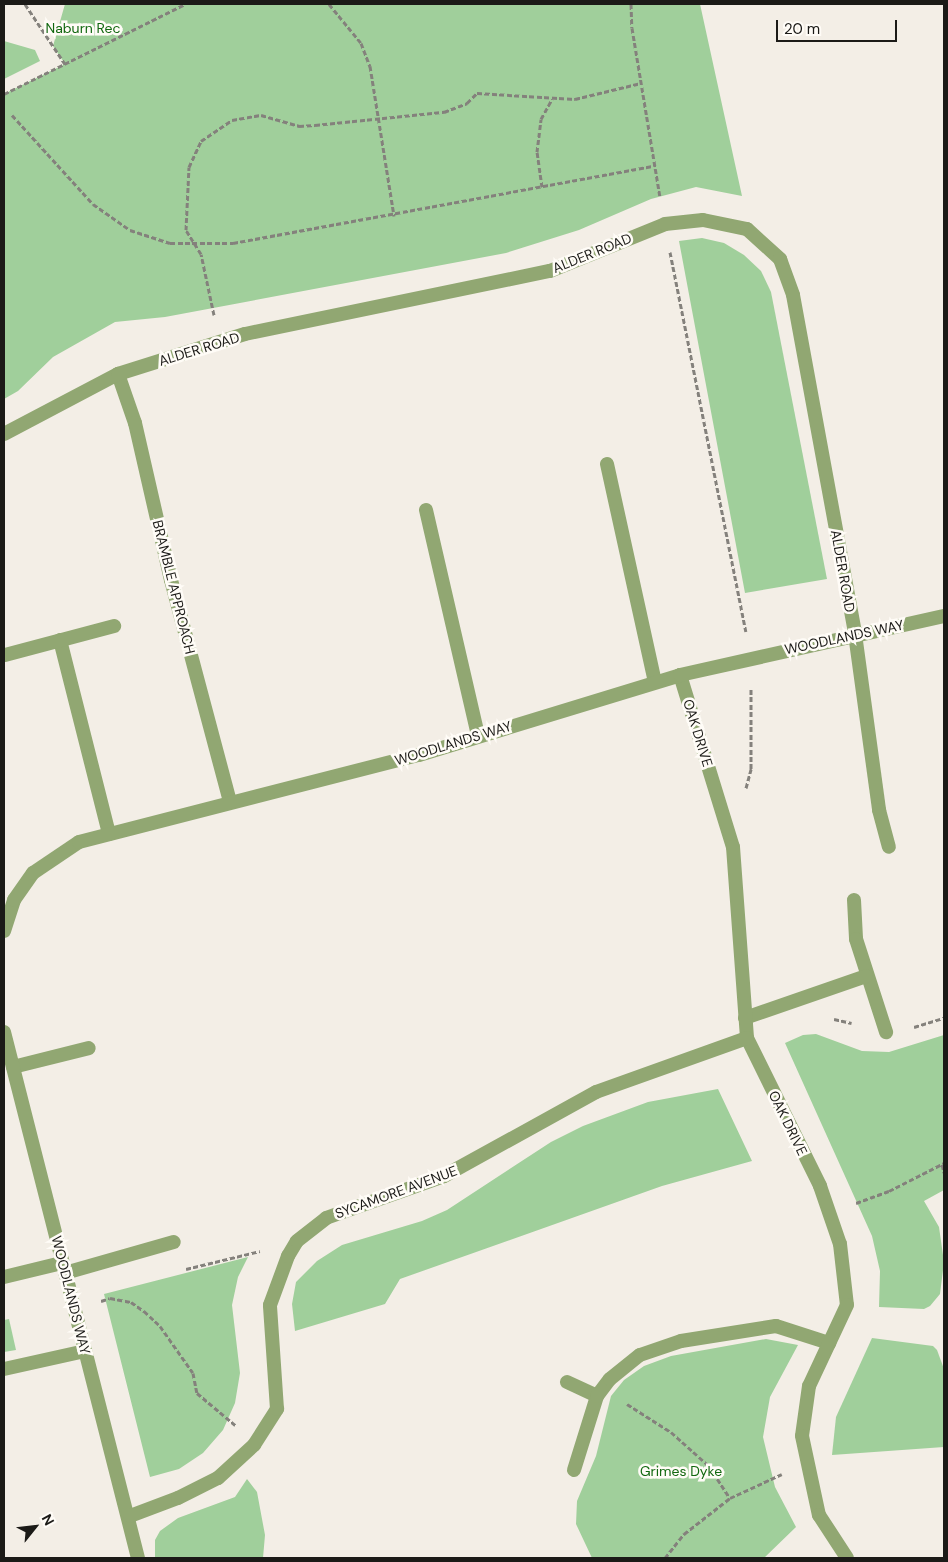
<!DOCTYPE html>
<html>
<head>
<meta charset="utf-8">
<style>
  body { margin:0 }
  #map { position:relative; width:948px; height:1562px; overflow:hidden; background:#f3eee6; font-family:"DM Sans",sans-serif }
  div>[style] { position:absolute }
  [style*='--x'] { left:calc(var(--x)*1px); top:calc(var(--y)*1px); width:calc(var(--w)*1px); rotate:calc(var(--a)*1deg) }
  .green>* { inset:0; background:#a0cf9b }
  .path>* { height:3px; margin-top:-1.5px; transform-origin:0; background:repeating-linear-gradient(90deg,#84817c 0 5px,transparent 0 7.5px) }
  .service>* { height:14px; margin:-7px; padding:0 7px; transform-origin:7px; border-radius:7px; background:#91a772 }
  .minor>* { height:14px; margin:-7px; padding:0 7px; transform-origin:7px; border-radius:7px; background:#91a772 }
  span { translate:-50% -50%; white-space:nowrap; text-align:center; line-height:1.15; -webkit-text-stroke:5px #fffcf7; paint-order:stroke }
  .park-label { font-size:14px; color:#126810 }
  .street-label { font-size:14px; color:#1b1a17 }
  .frame { position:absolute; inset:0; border:5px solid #1b1a17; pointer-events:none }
  .north { position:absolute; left:10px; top:1502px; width:50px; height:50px; -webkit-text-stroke:4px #fffcf7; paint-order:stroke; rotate:61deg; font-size:14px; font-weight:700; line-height:20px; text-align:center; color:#1b1a17 }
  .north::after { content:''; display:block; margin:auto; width:18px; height:22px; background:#1b1a17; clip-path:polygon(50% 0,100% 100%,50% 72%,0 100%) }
  .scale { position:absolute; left:776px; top:20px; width:121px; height:22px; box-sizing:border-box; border:2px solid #1b1a17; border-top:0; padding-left:6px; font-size:15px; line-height:18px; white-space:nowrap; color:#1b1a17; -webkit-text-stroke:4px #fffcf7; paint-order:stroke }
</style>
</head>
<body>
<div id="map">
  <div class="green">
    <div style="clip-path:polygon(65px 4px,700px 4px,742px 196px,696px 187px,651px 199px,579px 230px,506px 253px,165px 317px,115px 322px,53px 357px,18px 391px,4px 399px,4px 94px,65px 64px,53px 46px)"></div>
    <div style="clip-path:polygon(4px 41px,35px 50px,40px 61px,4px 79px)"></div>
    <div style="clip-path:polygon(702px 238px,724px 243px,744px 255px,761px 271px,771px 292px,827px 579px,745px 593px,679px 241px)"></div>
    <div style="clip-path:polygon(816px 1034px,862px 1051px,889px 1052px,944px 1035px,944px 1190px,924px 1201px,939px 1227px,944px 1262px,940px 1294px,930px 1306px,924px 1309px,879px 1307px,880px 1271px,872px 1236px,785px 1043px,803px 1035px)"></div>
    <div style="clip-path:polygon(718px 1089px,752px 1161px,662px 1186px,400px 1279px,385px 1304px,295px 1331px,292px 1304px,296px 1282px,317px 1261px,342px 1245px,422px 1221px,447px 1210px,551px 1142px,583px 1126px,648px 1102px)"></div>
    <div style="clip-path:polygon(248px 1257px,238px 1277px,232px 1305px,240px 1373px,235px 1403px,223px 1430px,203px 1453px,179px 1469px,150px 1477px,104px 1294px)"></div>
    <div style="clip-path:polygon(9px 1319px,16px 1350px,4px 1352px,4px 1320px)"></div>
    <div style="clip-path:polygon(872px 1338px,933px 1346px,937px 1350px,944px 1369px,944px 1447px,832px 1455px,836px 1417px)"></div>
    <div style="clip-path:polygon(766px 1339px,798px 1345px,770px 1397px,763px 1437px,775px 1487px,796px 1527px,764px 1558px,592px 1558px,576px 1524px,577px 1501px,596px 1456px,611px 1396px,624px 1380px,644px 1366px,671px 1356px)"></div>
    <div style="clip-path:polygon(247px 1479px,257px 1492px,265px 1535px,263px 1558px,155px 1558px,155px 1540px,160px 1531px,178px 1518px,235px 1497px)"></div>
  </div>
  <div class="path">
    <div style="--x:25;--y:4;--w:72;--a:56.3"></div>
    <div style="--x:329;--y:4;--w:50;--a:50.6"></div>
    <div style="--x:361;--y:43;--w:25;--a:69"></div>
    <div style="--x:370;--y:66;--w:152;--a:80.9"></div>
    <div style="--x:631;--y:4;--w:24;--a:88"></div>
    <div style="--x:632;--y:28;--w:171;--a:80.6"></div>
    <div style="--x:4;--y:94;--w:202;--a:-26.4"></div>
    <div style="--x:12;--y:115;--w:120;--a:47.7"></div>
    <div style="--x:93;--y:204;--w:45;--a:35.1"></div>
    <div style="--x:130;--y:230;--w:42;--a:18"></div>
    <div style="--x:170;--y:243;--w:63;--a:0"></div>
    <div style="--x:233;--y:243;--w:428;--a:-10.4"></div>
    <div style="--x:542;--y:187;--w:35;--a:-98"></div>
    <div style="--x:537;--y:152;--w:33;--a:-83"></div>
    <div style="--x:541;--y:119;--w:23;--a:-61"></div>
    <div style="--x:670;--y:252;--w:387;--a:78.7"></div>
    <div style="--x:214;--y:315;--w:62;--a:-102"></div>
    <div style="--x:201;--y:254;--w:28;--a:-122"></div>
    <div style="--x:186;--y:230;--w:63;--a:-87.3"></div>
    <div style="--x:189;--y:167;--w:29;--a:-65"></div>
    <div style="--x:201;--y:141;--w:37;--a:-34"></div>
    <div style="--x:232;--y:120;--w:29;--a:-10"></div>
    <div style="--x:261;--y:115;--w:40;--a:16"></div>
    <div style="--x:299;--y:126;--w:16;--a:-4"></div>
    <div style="--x:315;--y:125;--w:130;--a:-5.8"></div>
    <div style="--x:444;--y:112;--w:25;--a:-21"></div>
    <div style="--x:467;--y:103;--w:14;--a:-45"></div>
    <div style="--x:477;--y:93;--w:98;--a:3.5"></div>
    <div style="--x:575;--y:99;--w:68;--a:-13.6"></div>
    <div style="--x:746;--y:788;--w:20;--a:-75"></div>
    <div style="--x:751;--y:769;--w:82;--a:-90"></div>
    <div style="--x:834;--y:1019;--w:18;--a:13"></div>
    <div style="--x:914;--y:1027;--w:31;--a:-17"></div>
    <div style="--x:942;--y:1164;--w:9;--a:77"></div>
    <div style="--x:856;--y:1203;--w:35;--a:-20"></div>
    <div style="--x:889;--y:1191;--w:62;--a:-27"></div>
    <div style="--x:186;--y:1269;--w:76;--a:-13.7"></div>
    <div style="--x:101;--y:1301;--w:9;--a:-18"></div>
    <div style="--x:110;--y:1298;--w:21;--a:11"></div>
    <div style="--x:131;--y:1302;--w:16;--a:35"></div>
    <div style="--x:144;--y:1311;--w:22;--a:43"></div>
    <div style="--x:160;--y:1326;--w:57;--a:54.9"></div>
    <div style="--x:193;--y:1373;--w:20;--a:79"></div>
    <div style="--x:197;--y:1393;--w:50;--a:40.1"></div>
    <div style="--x:627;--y:1404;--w:52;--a:32.5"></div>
    <div style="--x:671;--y:1432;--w:51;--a:41.8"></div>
    <div style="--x:709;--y:1466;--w:38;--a:57"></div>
    <div style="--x:665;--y:1558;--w:31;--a:-52"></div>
    <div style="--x:684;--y:1534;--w:58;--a:-38"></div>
    <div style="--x:730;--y:1498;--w:57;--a:-24.8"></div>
  </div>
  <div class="service">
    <div style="--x:607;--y:464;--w:223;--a:77.6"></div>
    <div style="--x:426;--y:510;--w:231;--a:77"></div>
    <div style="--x:855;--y:634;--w:178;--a:82.2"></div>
    <div style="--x:879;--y:810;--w:38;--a:75"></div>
    <div style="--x:60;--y:640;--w:200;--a:75.8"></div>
    <div style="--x:5;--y:655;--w:113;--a:-14.9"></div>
    <div style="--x:854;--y:900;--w:39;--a:87"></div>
    <div style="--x:856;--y:939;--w:98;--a:72.1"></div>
    <div style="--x:745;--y:1018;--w:128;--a:-19.1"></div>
    <div style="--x:13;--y:1067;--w:78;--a:-14"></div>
    <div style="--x:65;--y:1273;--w:113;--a:-15.9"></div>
    <div style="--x:4;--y:1277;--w:60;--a:-13.6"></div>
    <div style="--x:567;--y:1382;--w:33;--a:25"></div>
    <div style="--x:574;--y:1470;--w:77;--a:-72.7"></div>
    <div style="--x:597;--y:1396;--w:21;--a:-53"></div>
    <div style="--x:610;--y:1379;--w:38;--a:-39"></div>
    <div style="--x:640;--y:1355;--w:43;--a:-18.9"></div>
    <div style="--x:681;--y:1341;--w:96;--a:-9"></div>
    <div style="--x:776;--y:1326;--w:56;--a:17.8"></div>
  </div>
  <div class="minor">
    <div style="--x:118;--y:374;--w:52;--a:70.9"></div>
    <div style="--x:135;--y:423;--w:161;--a:77.1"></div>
    <div style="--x:171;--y:580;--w:229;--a:75.1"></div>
    <div style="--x:4;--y:434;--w:129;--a:-27.8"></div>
    <div style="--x:118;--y:374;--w:133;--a:-17.5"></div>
    <div style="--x:245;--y:334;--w:311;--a:-11.7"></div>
    <div style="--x:550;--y:271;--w:124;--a:-22.2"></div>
    <div style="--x:665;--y:224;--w:38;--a:-6"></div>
    <div style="--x:703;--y:220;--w:45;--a:11.6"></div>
    <div style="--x:747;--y:229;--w:45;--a:42.3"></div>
    <div style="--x:780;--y:259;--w:38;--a:70"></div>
    <div style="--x:793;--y:295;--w:345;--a:79.6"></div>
    <div style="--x:680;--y:675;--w:180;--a:72.9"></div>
    <div style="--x:733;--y:847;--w:192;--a:85.8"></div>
    <div style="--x:747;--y:1038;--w:165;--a:63.7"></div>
    <div style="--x:820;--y:1186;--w:61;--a:71"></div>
    <div style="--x:840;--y:1244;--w:61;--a:83.5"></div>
    <div style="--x:847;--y:1305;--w:89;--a:115.1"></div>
    <div style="--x:809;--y:1386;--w:50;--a:98"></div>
    <div style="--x:802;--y:1436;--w:81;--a:77.9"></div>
    <div style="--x:819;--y:1515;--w:51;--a:56.9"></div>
    <div style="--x:4;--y:931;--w:33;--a:-72"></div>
    <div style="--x:14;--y:900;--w:33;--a:-55"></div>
    <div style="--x:33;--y:873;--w:55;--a:-34"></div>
    <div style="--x:79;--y:842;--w:351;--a:-14.4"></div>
    <div style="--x:419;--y:755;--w:273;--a:-17"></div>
    <div style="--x:680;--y:675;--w:271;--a:-12.6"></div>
    <div style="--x:4;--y:1032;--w:543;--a:75.71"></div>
    <div style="--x:4;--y:1369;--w:83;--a:-12.5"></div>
    <div style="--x:130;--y:1516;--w:51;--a:-20.6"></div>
    <div style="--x:178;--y:1498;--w:45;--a:-26.6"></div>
    <div style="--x:218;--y:1478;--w:49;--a:-42.5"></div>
    <div style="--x:254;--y:1445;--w:43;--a:-57.4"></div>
    <div style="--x:277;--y:1409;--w:104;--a:-93.9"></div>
    <div style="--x:270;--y:1305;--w:52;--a:-69.8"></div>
    <div style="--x:288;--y:1256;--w:17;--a:-59"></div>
    <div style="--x:297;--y:1241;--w:37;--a:-38"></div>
    <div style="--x:326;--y:1218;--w:125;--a:-19.6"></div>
    <div style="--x:444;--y:1176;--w:174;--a:-28.9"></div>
    <div style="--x:596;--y:1092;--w:160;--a:-19.7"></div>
  </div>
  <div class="park-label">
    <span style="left:83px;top:28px">Naburn Rec</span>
    <span style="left:681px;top:1471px">Grimes Dyke</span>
  </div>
  <div class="street-label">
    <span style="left:592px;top:253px;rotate:-22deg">ALDER ROAD</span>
    <span style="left:199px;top:349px;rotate:-17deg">ALDER ROAD</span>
    <span style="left:843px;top:571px;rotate:80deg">ALDER ROAD</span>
    <span style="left:174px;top:587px;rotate:76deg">BRAMBLE APPROACH</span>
    <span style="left:844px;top:637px;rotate:-12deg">WOODLANDS WAY</span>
    <span style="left:698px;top:733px;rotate:73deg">OAK DRIVE</span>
    <span style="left:453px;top:743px;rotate:-17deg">WOODLANDS WAY</span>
    <span style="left:788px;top:1123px;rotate:64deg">OAK DRIVE</span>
    <span style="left:396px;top:1192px;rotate:-20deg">SYCAMORE AVENUE</span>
    <span style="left:71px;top:1295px;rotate:76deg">WOODLANDS WAY</span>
  </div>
  <div class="frame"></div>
  <div class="north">N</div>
  <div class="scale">20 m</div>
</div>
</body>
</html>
